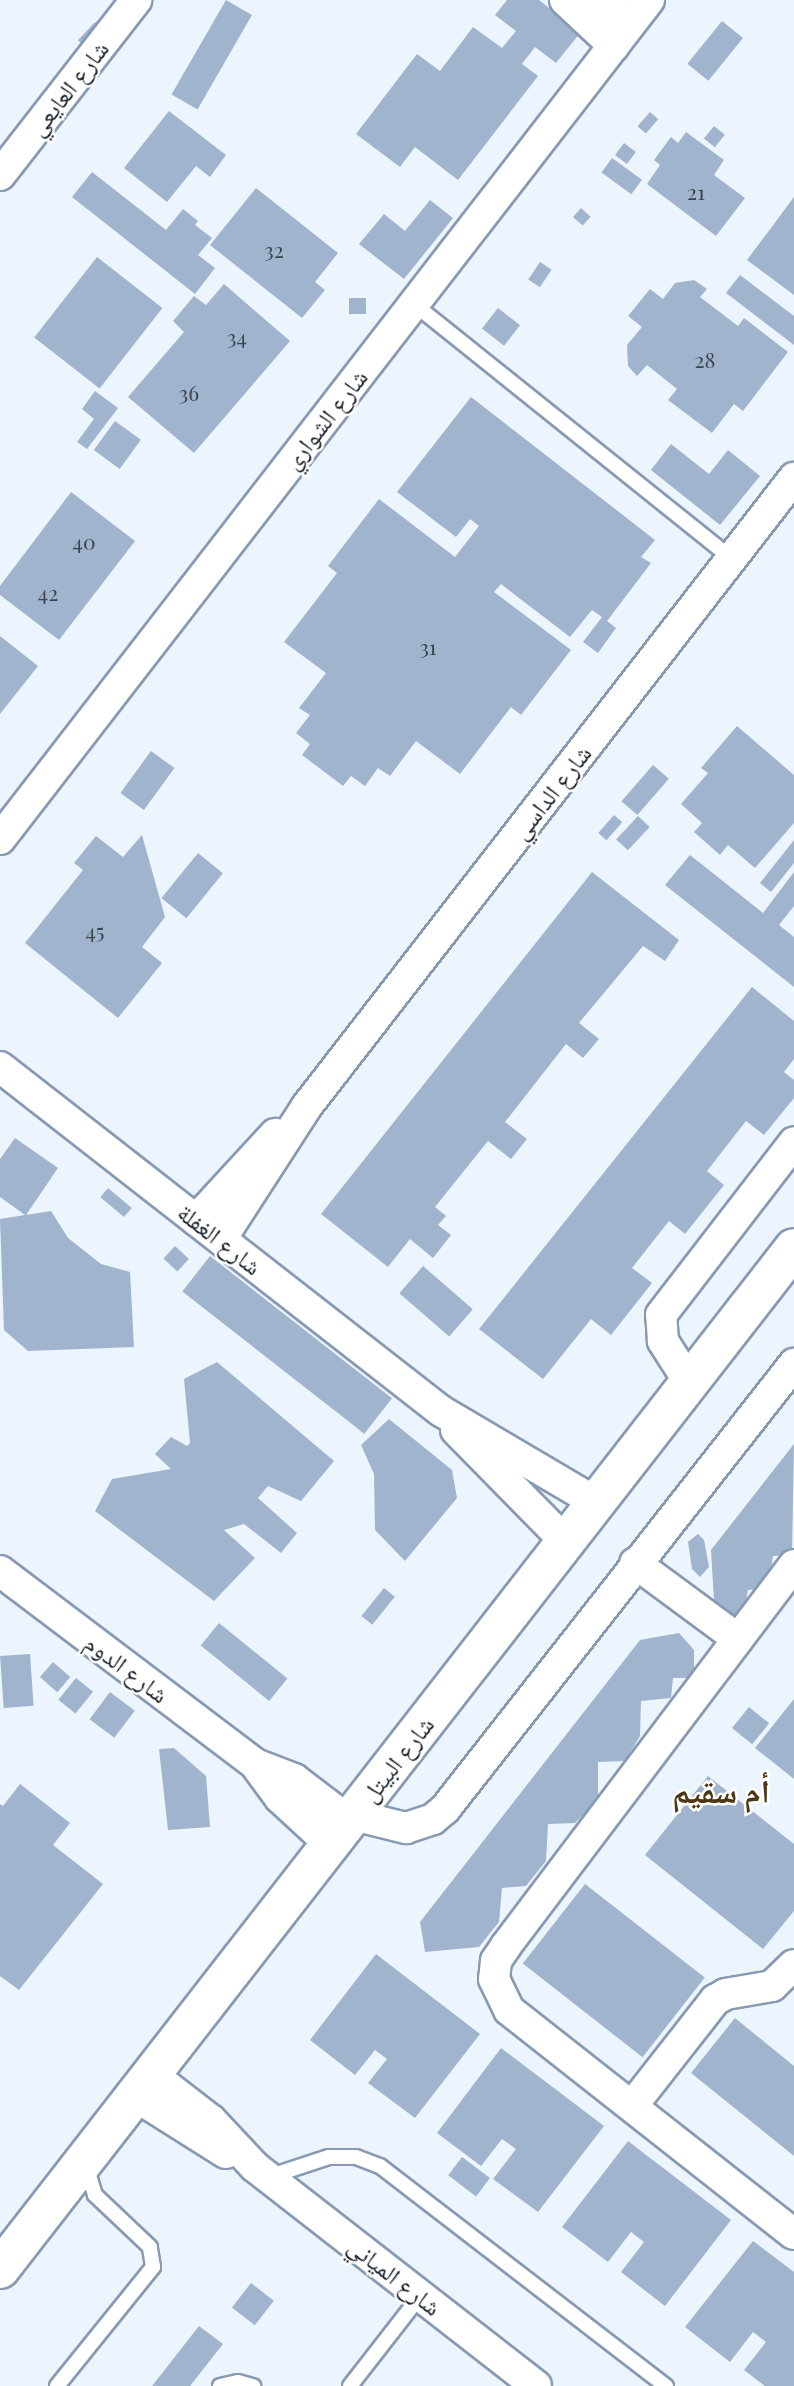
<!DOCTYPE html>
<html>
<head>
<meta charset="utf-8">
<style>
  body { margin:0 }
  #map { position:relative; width:794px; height:2386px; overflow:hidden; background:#ecf4fe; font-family:"Playfair Display","Noto Naskh Arabic",serif }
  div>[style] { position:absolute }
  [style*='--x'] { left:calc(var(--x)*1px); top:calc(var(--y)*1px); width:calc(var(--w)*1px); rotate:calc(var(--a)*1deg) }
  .building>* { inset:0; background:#a1b4cd; transform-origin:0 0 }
  .roads { filter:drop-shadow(2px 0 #889ab2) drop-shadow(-2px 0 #889ab2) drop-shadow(0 2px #889ab2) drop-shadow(0 -2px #889ab2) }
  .lane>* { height:14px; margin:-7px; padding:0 7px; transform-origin:7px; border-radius:7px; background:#fff }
  .street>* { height:30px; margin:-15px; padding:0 15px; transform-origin:15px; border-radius:15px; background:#fff }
  .secondary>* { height:38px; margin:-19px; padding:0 19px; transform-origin:19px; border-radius:19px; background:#fff }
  span { translate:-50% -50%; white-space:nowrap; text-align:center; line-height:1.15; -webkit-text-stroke:5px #fff; paint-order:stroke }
  .number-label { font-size:21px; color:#3a4451 }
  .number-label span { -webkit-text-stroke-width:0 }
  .street-label { font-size:24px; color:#181f28 }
  .district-label { font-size:32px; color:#4d3612; font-weight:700 }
</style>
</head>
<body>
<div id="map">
  <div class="building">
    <div style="left:226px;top:0;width:30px;height:109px;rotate:30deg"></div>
    <div style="clip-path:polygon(507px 0,539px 0,580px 33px,556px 63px,535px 47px,522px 64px,538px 76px,458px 180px,415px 147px,400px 167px,356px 134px,417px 54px,440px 71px,473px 27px,502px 48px,516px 31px,495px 15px)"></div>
    <div style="left:722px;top:21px;width:27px;height:55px;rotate:39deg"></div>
    <div style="left:95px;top:22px;width:16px;height:25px;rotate:43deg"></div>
    <div style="clip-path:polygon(169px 111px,226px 155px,210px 177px,196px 166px,167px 202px,124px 168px)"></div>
    <div style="left:650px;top:112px;width:11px;height:19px;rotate:41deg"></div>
    <div style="left:714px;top:126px;width:14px;height:16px;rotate:39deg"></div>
    <div style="clip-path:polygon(686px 132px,724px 160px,714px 175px,745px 198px,716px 236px,647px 184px,660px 165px,654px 160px,671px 137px,678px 143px)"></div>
    <div style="left:624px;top:143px;width:15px;height:15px;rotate:37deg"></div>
    <div style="left:612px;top:158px;width:37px;height:18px;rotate:36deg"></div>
    <div style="clip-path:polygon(92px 172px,166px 230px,183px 209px,198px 221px,195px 225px,212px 238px,198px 255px,215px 268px,195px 294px,72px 197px)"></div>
    <div style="clip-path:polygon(256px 188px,338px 253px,315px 282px,325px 290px,302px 318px,210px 245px)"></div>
    <div style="clip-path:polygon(794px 197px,794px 295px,747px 260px)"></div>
    <div style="clip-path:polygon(430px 200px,453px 218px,404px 279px,359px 244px,384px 214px,405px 231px)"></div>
    <div style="left:581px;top:208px;width:13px;height:12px;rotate:42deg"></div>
    <div style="left:97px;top:257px;width:83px;height:102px;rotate:38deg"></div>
    <div style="left:540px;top:262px;width:14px;height:21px;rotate:34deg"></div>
    <div style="clip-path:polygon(740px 275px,794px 316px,794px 345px,726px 293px)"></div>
    <div style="clip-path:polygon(694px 280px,707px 289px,700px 297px,738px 326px,744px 318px,788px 352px,743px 411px,734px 404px,712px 433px,668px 400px,677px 389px,647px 365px,637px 376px,628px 366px,627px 345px,642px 327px,628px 316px,650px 289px,663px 299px,675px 283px)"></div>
    <div style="clip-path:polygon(224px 284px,290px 341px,194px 453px,128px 397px,184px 332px,173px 321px,194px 296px,206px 305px)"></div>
    <div style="left:366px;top:298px;width:16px;height:17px;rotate:90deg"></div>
    <div style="left:498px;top:308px;width:28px;height:26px;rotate:38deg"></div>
    <div style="clip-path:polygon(95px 391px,118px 408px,87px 449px,77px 442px,94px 419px,82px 409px)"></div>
    <div style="clip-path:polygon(471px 397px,655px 540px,641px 557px,651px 563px,607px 621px,616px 628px,598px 653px,583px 642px,602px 617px,592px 610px,570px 637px,501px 584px,494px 592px,571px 650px,521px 715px,511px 707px,460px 774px,416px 741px,390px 776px,378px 768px,365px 786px,351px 776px,343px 786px,302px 755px,310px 744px,296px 733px,310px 715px,299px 708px,326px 673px,284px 642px,337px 573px,328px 566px,379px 499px,455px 557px,479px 526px,470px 519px,456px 537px,397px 492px)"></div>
    <div style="left:115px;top:421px;width:32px;height:36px;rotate:36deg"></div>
    <div style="clip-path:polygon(671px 444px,709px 474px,728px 450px,760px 476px,720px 525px,651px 470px)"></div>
    <div style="clip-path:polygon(71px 492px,135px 541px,59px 640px,0 595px,0 586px)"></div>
    <div style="clip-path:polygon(0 636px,38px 666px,0 714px)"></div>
    <div style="clip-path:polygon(737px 726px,794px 775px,794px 823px,755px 868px,728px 845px,720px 855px,694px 832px,702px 823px,681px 804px,708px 773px,701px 768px)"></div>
    <div style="left:151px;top:751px;width:29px;height:52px;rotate:36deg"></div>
    <div style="left:653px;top:765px;width:21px;height:48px;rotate:41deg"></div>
    <div style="left:614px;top:815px;width:11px;height:24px;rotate:41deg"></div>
    <div style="left:638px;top:816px;width:16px;height:32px;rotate:43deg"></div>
    <div style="clip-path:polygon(142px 835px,165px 917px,142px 947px,162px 963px,118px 1018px,25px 943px,83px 870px,74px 863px,96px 836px,123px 857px)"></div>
    <div style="clip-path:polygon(794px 840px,794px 863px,771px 892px,760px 883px)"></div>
    <div style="left:198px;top:853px;width:32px;height:58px;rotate:39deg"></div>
    <div style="clip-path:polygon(690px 855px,763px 913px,794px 872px,794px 906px,779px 925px,794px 937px,794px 987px,665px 885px)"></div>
    <div style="clip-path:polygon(592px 872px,679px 940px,665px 961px,643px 946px,579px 1023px,599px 1039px,583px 1058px,566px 1044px,505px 1122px,527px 1139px,511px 1159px,488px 1141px,435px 1207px,446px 1216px,438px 1225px,451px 1235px,433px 1258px,410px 1239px,388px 1267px,321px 1214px)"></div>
    <div style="clip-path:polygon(752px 987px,794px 1021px,794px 1059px,784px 1072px,794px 1080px,794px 1098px,764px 1135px,746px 1121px,707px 1171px,724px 1185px,685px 1234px,669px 1221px,632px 1268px,652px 1283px,611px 1335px,591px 1319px,543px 1379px,479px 1329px)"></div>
    <div style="clip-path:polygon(15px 1138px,58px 1168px,26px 1215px,51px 1211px,68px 1238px,101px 1264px,130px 1272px,134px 1347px,28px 1351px,4px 1330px,0 1219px,25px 1215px,0 1197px,0 1159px)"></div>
    <div style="left:108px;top:1188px;width:31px;height:12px;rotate:40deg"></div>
    <div style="left:175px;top:1246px;width:19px;height:17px;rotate:43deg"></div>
    <div style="left:210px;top:1256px;width:231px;height:45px;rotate:38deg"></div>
    <div style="left:423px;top:1266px;width:66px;height:36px;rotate:41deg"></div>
    <div style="clip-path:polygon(217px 1362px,334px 1461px,301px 1501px,268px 1486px,258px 1498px,297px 1533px,281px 1553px,244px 1524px,224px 1530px,255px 1558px,214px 1601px,95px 1511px,112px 1479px,171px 1469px,155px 1454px,171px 1437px,187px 1446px,190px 1443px,184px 1379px)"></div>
    <div style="clip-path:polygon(389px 1419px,452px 1470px,457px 1498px,405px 1561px,375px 1530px,374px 1474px,361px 1445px)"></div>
    <div style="clip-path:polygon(794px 1444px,792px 1555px,773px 1556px,768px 1588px,748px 1590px,744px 1614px,715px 1617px,711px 1550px)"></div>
    <div style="clip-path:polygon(698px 1534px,704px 1540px,709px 1567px,700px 1577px,692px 1569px,688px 1542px)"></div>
    <div style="left:384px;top:1588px;width:14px;height:36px;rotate:39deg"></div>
    <div style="left:219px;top:1623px;width:88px;height:29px;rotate:39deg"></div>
    <div style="clip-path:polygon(679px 1633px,694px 1650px,694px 1678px,673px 1678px,671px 1698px,641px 1701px,640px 1736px,625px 1761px,598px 1762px,598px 1799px,575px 1823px,548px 1824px,546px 1861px,526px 1886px,502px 1888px,499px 1922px,479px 1947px,425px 1952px,420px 1922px,640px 1640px)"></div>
    <div style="left:30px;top:1654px;width:52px;height:30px;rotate:86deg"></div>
    <div style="left:53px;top:1662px;width:23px;height:20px;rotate:41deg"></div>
    <div style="left:76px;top:1678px;width:22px;height:28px;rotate:39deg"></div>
    <div style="left:110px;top:1692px;width:31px;height:34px;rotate:37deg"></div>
    <div style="clip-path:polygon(794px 1699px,794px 1779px,755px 1748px)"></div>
    <div style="left:749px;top:1707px;width:26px;height:27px;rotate:39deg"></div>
    <div style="clip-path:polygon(174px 1748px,206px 1776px,210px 1827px,168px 1830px,159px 1749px)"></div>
    <div style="clip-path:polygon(708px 1776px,794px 1844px,794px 1911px,763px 1949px,645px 1855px)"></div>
    <div style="clip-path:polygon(20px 1784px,70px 1823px,53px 1845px,103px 1884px,19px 1990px,0 1976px,0 1804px,3px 1806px)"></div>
    <div style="left:585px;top:1884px;width:152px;height:101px;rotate:38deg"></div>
    <div style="clip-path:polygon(376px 1954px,480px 2034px,415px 2118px,368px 2083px,387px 2059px,375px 2050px,355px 2075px,310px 2040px)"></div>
    <div style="clip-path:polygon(735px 2018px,794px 2066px,794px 2156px,691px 2073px)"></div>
    <div style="clip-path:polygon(501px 2048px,604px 2126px,538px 2212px,493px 2179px,516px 2149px,502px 2139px,481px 2166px,437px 2133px)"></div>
    <div style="clip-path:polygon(628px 2141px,731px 2220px,665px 2306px,621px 2272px,644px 2242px,631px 2232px,608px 2262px,562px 2227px)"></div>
    <div style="left:462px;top:2157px;width:35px;height:23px;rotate:37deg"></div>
    <div style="clip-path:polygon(753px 2241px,794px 2272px,794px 2386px,765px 2386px,744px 2370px,766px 2342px,753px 2332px,730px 2362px,685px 2327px)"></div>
    <div style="left:251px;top:2283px;width:29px;height:31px;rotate:38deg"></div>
    <div style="clip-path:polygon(199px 2326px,223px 2344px,190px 2386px,152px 2386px)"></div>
  </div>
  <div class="roads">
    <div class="lane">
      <div style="--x:414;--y:304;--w:406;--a:38.7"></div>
      <div style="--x:268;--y:2177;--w:64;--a:-18.2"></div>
      <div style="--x:329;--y:2157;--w:27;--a:0"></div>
      <div style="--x:356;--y:2157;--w:26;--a:21"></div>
      <div style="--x:380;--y:2166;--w:361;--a:37.6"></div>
      <div style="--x:57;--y:2386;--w:153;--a:-51.1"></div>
      <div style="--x:153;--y:2267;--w:20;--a:-99"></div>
      <div style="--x:150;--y:2247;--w:76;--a:-136.6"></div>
      <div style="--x:95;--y:2195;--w:28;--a:-107"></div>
      <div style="--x:220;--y:2386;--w:18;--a:-13"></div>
      <div style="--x:238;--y:2382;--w:16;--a:15"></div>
      <div style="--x:350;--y:2386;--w:114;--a:-52.1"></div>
    </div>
    <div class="street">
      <div style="--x:565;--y:0;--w:67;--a:43.2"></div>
      <div style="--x:602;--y:0;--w:37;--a:34"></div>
      <div style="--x:0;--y:175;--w:222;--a:-52.1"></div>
      <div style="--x:0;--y:839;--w:1061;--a:-52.28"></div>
      <div style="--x:0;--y:1067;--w:559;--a:37.96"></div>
      <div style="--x:441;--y:1411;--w:181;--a:30.5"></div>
      <div style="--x:196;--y:1220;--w:117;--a:-47.4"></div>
      <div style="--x:221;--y:1239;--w:158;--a:-57.1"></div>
      <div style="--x:307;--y:1106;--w:795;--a:-52.21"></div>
      <div style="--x:689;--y:1382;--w:49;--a:-122.4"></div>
      <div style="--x:663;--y:1341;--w:26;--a:-94"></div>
      <div style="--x:661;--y:1315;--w:218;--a:-52.4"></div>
      <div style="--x:456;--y:1430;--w:158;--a:45.5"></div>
      <div style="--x:635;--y:1563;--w:128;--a:36.4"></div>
      <div style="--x:794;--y:1565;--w:478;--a:127.1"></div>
      <div style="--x:506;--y:1946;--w:18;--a:124"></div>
      <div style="--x:496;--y:1961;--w:18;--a:96"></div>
      <div style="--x:494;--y:1979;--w:34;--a:64"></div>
      <div style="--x:509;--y:2010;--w:362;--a:38.2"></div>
      <div style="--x:0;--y:1571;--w:320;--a:37.1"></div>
      <div style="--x:255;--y:1764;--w:42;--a:21"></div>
      <div style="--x:294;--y:1779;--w:68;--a:37.2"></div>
      <div style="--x:255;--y:1764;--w:42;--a:53.7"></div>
      <div style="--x:280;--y:1798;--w:67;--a:42.6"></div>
      <div style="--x:353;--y:1815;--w:55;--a:13.8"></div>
      <div style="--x:406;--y:1828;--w:28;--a:-18"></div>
      <div style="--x:433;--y:1819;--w:16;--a:-40"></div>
      <div style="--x:445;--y:1809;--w:566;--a:-51.89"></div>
      <div style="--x:154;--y:2076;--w:72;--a:37.7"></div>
      <div style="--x:211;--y:2120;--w:64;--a:46.9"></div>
      <div style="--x:255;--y:2167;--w:356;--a:37.9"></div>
      <div style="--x:137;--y:2097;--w:105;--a:32.2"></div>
      <div style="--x:632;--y:2106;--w:135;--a:-51.9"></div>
      <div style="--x:715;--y:2000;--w:13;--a:-29"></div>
      <div style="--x:726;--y:1994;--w:47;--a:-9.9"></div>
      <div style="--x:772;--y:1986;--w:30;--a:-44"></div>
    </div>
    <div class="secondary">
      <div style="--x:0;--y:2269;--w:1293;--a:-52.13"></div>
    </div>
  </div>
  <div class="number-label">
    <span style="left:696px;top:191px">21</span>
    <span style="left:274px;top:249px">32</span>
    <span style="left:237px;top:336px">34</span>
    <span style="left:705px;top:359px">28</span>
    <span style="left:189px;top:392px">36</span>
    <span style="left:84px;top:541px">40</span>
    <span style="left:48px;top:592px">42</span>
    <span style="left:428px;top:646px">31</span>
    <span style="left:95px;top:930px">45</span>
  </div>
  <div class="street-label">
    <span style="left:68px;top:88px;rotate:-52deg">شارع العايعي</span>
    <span style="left:325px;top:419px;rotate:-52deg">شارع الشواري</span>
    <span style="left:551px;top:792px;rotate:-52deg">شارع الداسي</span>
    <span style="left:220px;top:1239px;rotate:38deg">شارع الغفلة</span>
    <span style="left:127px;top:1668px;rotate:37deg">شارع الدوم</span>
    <span style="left:397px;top:1759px;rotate:-52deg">شارع البيتل</span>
    <span style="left:395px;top:2276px;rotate:38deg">شارع المياني</span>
  </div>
  <div class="district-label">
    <span style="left:721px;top:1790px">أم سقيم</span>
  </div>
</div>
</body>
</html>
